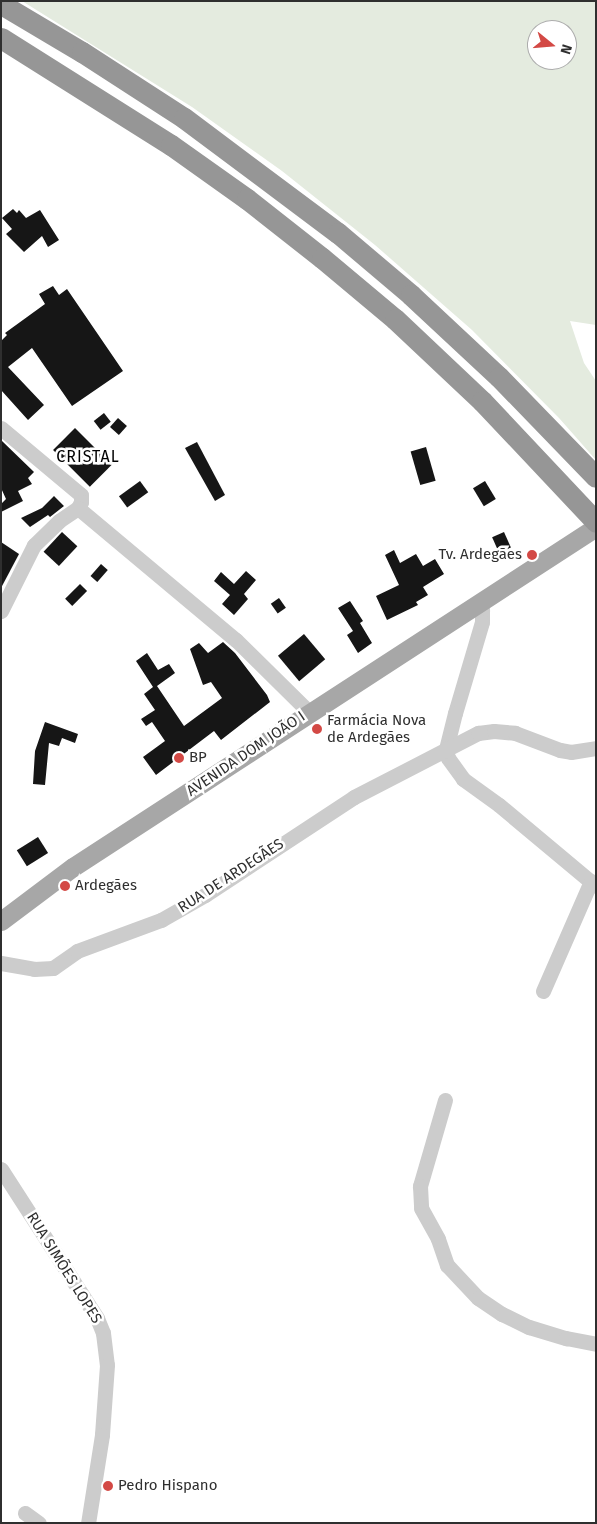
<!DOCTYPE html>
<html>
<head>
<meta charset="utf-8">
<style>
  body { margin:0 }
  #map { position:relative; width:597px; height:1524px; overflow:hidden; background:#fff; font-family:"Fira Sans",sans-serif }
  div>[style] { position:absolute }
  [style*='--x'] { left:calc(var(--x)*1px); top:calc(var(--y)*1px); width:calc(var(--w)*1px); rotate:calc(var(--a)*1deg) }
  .green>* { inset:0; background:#e4ebdf }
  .building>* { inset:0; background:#161616; transform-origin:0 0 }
  .minor>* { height:15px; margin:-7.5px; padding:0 7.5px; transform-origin:7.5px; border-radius:7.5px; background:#ccc }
  .major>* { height:19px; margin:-9.5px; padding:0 9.5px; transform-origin:9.5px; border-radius:9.5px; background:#a7a7a7 }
  .highway>* { height:21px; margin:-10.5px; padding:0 10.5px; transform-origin:10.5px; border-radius:10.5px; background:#969696 }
  .dots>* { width:14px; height:14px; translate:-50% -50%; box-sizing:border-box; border:2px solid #fff; border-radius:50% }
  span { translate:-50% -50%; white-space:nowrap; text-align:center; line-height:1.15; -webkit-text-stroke:5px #fff; paint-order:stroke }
  .poi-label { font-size:15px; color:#2f2f2f }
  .right { translate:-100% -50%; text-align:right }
  .left { translate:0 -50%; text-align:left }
  .street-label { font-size:15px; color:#2f2f2f }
  .neighbourhood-label { font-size:16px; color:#000; letter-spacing:1px }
  .frame { position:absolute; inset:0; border:2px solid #2f2f2f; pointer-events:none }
  .north { position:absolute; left:527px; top:20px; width:50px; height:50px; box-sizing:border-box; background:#fff; border:1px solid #acacac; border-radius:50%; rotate:107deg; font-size:14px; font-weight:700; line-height:20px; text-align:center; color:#2f2f2f }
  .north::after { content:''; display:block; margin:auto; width:18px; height:22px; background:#d34945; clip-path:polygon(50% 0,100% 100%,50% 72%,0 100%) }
</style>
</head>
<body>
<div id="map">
  <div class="green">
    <div style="clip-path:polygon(evenodd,22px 1px,596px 1px,596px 325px,570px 321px,584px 363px,596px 381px,596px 460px,559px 418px,472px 330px,375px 245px,282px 171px,192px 107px,22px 1px,537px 30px,567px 30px,567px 60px,537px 60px,537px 30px)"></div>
  </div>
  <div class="building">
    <div style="clip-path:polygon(13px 209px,17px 213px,19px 210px,26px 218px,40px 210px,59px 240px,48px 247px,42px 236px,24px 252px,6px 234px,12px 229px,2px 218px)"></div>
    <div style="clip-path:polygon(53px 286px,59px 295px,67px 289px,123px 371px,72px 406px,32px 348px,8px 367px,44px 405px,28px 420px,1px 390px,1px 341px,7px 335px,5px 333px,45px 304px,39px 294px)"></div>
    <div style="left:104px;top:413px;width:11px;height:13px;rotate:52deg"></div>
    <div style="left:118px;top:418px;width:12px;height:12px;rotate:42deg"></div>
    <div style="left:75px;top:428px;width:52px;height:31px;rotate:45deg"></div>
    <div style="clip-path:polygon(1px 440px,34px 472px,28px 478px,32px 484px,18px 491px,23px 501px,1px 512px,1px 504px,6px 499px,1px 488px)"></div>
    <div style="clip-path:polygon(197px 442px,225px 495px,215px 501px,185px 448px)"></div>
    <div style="left:426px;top:447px;width:35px;height:16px;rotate:74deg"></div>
    <div style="left:140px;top:481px;width:14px;height:26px;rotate:54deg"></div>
    <div style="left:485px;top:481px;width:21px;height:14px;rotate:59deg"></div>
    <div style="clip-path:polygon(54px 496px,64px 506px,50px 517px,48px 515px,30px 527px,21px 518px,42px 508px)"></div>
    <div style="left:62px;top:532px;width:21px;height:27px;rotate:43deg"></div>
    <div style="left:504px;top:532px;width:17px;height:13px;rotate:66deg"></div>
    <div style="clip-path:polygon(1px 542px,19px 554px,1px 588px)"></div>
    <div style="clip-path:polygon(394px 550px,400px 563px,416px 554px,423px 566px,435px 559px,444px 574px,423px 587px,428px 595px,416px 602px,418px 605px,387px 620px,376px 596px,399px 585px,385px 555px)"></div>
    <div style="left:101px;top:564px;width:9px;height:16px;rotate:41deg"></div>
    <div style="clip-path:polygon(246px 571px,256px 580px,244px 594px,248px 599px,234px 615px,222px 604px,230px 595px,214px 581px,221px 572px,234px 584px)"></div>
    <div style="left:80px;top:584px;width:10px;height:21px;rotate:45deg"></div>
    <div style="left:279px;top:598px;width:12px;height:10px;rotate:55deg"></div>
    <div style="clip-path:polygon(350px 601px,363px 621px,360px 623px,372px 643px,358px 653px,347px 635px,353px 631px,338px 608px)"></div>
    <div style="left:304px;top:634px;width:33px;height:34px;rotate:50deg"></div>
    <div style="clip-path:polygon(223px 642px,235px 653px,267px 695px,270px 702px,221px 740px,214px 731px,156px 775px,143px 757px,165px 741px,152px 722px,146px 726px,141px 719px,155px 710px,144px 694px,153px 687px,136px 661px,147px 653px,158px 670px,169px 664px,175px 673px,157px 686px,184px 726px,222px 698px,211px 682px,203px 685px,190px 649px,199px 643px,208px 653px)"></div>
    <div style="clip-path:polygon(45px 722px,78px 734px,75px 743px,62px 738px,59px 746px,49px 743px,45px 785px,33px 784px,35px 751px)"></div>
    <div style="left:38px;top:837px;width:19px;height:25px;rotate:58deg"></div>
  </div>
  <div class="minor">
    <div style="--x:1;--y:428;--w:104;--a:39.9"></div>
    <div style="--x:81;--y:495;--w:7;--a:90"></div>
    <div style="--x:81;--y:502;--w:7;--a:117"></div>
    <div style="--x:78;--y:508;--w:23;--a:146"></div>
    <div style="--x:59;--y:521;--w:35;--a:136"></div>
    <div style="--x:34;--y:545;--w:74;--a:116.6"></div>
    <div style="--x:78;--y:508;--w:206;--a:39.9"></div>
    <div style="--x:236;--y:640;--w:103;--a:44.6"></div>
    <div style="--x:479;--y:603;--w:8;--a:67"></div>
    <div style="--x:482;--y:610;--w:12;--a:90"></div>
    <div style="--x:482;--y:622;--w:95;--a:106.5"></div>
    <div style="--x:455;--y:713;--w:38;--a:104"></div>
    <div style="--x:446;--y:750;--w:8;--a:76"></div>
    <div style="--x:448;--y:758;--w:26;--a:54"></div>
    <div style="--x:463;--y:779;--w:44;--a:35.8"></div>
    <div style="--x:499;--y:805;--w:126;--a:39.9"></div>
    <div style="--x:1;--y:963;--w:34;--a:10"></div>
    <div style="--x:34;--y:969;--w:19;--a:-3"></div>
    <div style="--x:53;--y:968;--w:29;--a:-35"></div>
    <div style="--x:77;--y:951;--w:90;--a:-20.3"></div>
    <div style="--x:161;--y:920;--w:51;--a:-29.6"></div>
    <div style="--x:205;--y:895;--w:178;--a:-33.3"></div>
    <div style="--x:354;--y:797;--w:140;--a:-27.3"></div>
    <div style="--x:478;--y:733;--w:16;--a:-7"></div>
    <div style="--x:494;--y:731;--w:21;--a:5"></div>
    <div style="--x:515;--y:733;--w:48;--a:20.7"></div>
    <div style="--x:560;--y:750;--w:11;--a:10"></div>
    <div style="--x:571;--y:752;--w:25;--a:-9"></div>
    <div style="--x:543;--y:991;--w:120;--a:-66.4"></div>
    <div style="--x:445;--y:1100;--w:90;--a:106.2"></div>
    <div style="--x:420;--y:1186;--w:22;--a:87"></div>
    <div style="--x:421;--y:1208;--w:35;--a:61"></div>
    <div style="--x:438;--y:1239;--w:28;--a:71"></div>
    <div style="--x:447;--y:1265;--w:45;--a:46.8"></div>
    <div style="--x:478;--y:1298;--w:29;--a:34"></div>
    <div style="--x:502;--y:1314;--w:30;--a:26"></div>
    <div style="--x:529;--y:1327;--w:39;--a:17"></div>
    <div style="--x:566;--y:1338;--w:31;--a:11"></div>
    <div style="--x:1;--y:1169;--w:177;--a:57.2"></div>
    <div style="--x:97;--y:1318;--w:16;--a:68"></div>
    <div style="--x:103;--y:1333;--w:32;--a:83"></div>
    <div style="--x:107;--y:1365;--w:70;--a:94.1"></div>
    <div style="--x:102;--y:1435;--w:89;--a:99"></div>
    <div style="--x:25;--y:1513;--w:17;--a:36"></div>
  </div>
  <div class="major">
    <div style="--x:1;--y:921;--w:90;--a:-36.9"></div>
    <div style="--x:73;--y:867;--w:624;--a:-33.03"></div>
  </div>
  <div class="highway">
    <div style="--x:1;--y:4;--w:94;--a:30.7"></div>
    <div style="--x:82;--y:52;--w:121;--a:32.9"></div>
    <div style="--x:184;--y:118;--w:192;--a:36.8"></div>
    <div style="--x:338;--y:233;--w:96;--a:40.3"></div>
    <div style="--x:411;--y:295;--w:120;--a:43"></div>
    <div style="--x:499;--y:377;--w:139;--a:45.9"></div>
    <div style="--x:1;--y:38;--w:201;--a:32.2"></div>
    <div style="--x:171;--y:145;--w:93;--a:35.4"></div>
    <div style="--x:247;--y:199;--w:95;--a:38.2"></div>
    <div style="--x:322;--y:258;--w:95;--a:39.9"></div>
    <div style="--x:395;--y:319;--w:120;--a:43.3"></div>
    <div style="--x:482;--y:401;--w:166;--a:46.7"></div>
  </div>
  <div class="dots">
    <div style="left:532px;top:555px;background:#d34945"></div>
    <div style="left:317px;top:729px;background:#d34945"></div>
    <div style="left:179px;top:758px;background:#d34945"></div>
    <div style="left:65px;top:886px;background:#d34945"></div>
    <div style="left:108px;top:1486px;background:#d34945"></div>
  </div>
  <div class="poi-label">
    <span class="right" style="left:522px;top:555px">Tv. Ardegães</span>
    <span class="left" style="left:327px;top:729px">Farmácia Nova<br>de Ardegães</span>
    <span class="left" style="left:189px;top:758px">BP</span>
    <span class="left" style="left:75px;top:886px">Ardegães</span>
    <span class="left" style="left:118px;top:1486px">Pedro Hispano</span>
  </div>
  <div class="street-label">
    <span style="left:246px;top:754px;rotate:-34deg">AVENIDA DOM JOÃO I</span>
    <span style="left:231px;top:876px;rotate:-33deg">RUA DE ARDEGÃES</span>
    <span style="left:64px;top:1268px;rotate:58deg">RUA SIMÕES LOPES</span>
  </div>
  <div class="neighbourhood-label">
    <span style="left:88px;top:457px">CRISTAL</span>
  </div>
  <div class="frame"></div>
  <div class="north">N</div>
</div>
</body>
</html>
